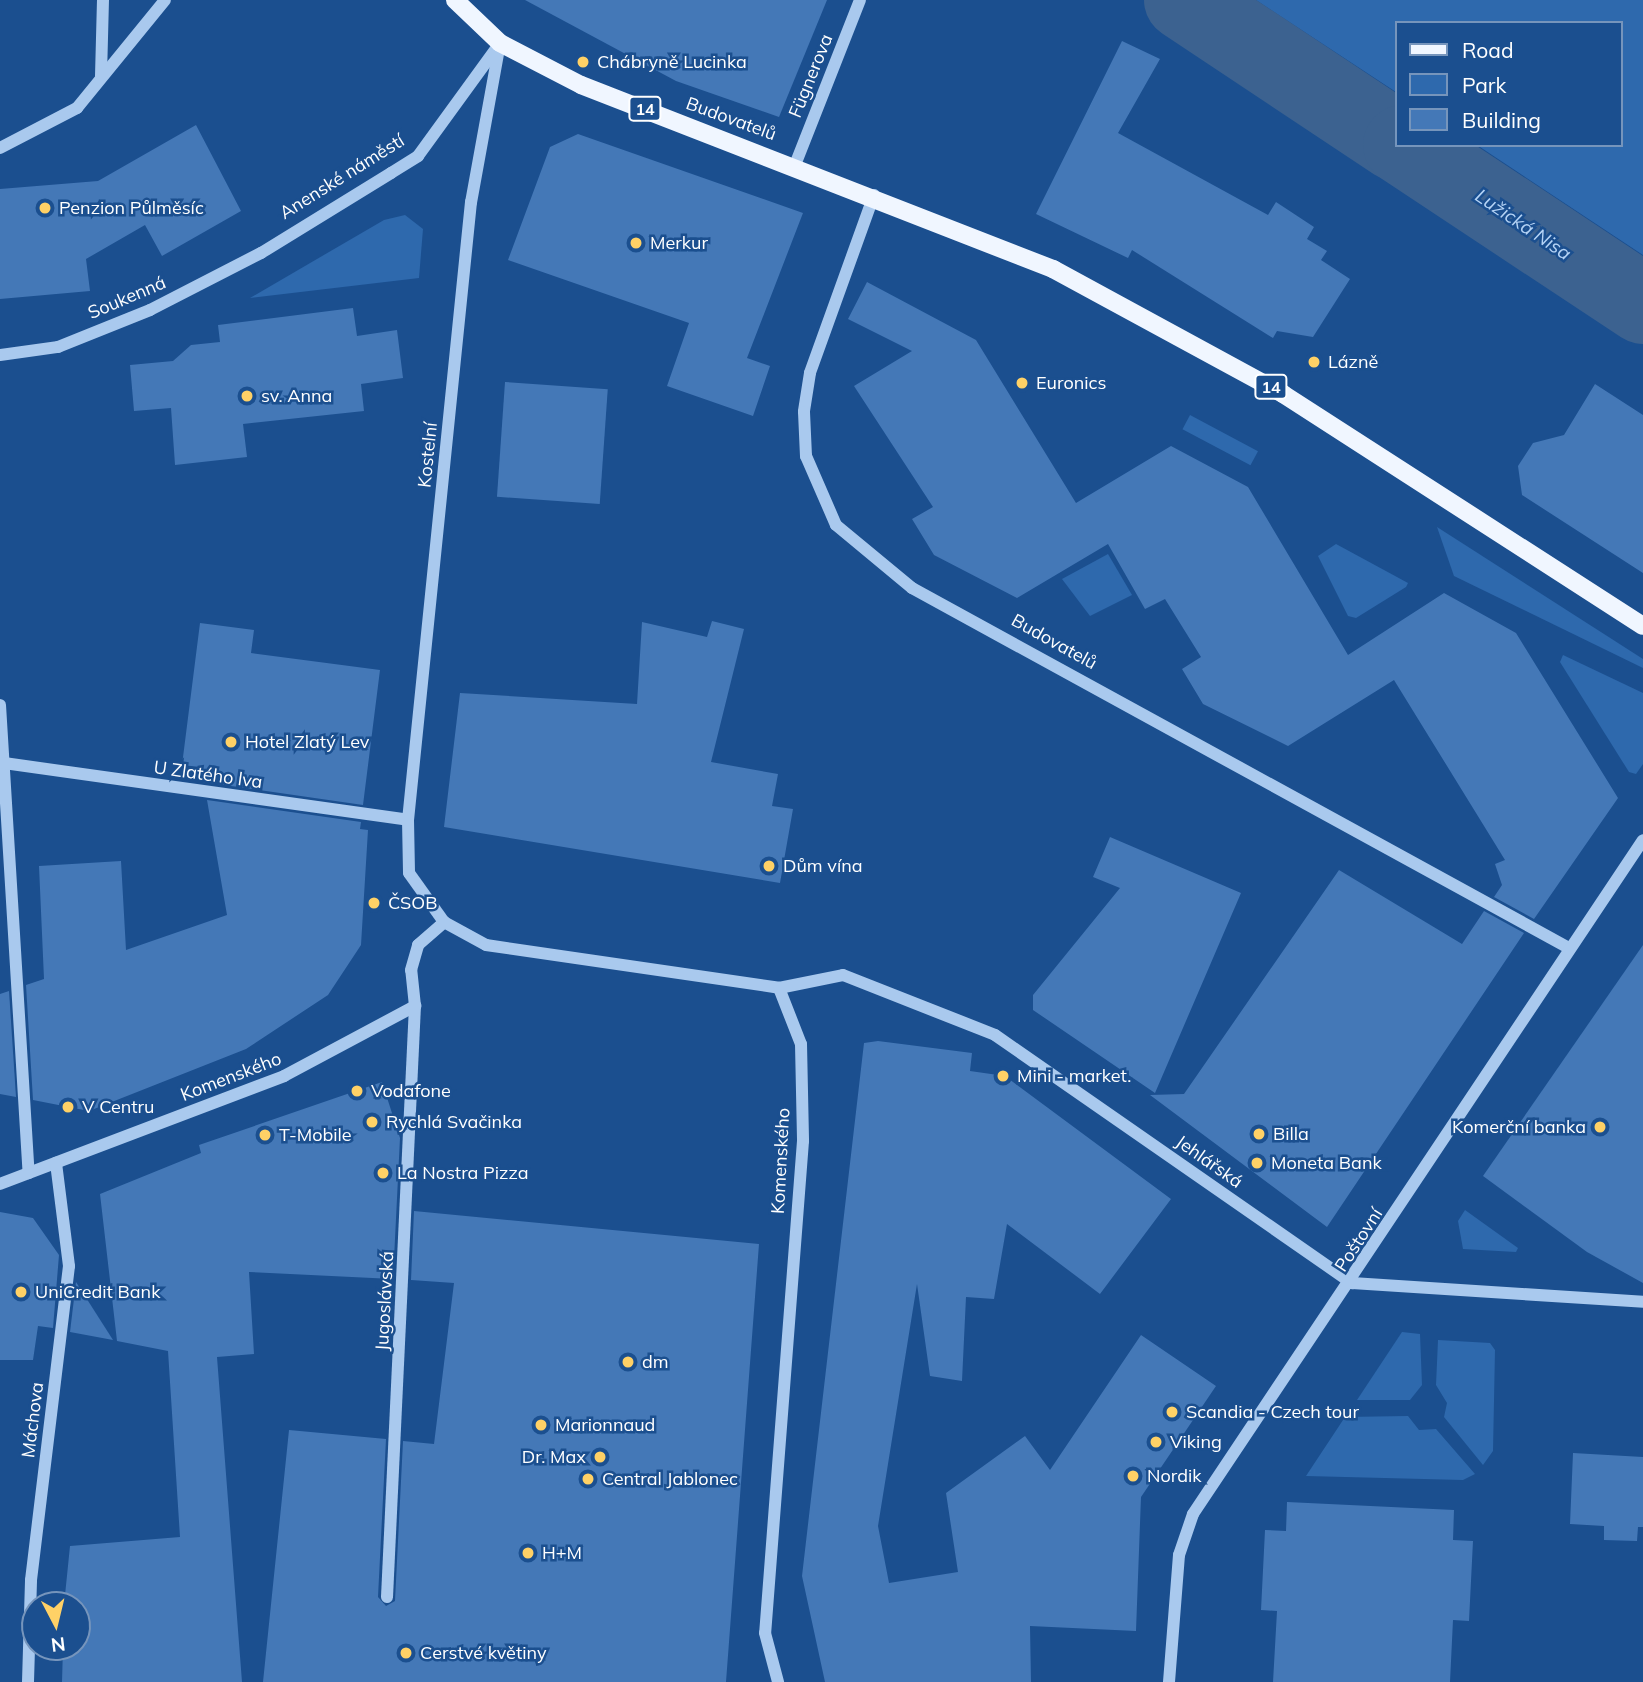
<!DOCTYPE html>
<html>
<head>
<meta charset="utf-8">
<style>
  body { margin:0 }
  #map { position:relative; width:1643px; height:1682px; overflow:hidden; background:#1b4f8f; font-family:Mulish,sans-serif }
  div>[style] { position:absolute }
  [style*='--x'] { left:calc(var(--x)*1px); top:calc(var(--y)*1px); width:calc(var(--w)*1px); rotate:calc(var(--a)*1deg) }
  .green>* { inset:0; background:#2e69ad; transform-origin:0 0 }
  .river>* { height:80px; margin:-40px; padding:0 40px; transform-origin:40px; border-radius:40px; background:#3c6290 }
  .building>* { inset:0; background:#4478b7; transform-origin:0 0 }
  .minor>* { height:12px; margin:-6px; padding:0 6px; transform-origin:6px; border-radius:6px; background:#a9c9ee }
  .major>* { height:18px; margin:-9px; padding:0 9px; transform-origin:9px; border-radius:9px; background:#f0f6ff }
  .dots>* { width:19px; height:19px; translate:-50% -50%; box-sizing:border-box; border:4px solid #1b4f8f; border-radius:50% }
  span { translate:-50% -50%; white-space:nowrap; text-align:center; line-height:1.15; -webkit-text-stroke:5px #1b4f8f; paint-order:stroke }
  .shield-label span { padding:2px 5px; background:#1b4f8f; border:2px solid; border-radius:5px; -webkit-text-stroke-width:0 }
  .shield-label { font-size:16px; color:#fff; font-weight:700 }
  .poi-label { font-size:18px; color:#fff }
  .left { translate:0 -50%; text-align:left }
  .right { translate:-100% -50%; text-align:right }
  .street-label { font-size:18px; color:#fff }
  .water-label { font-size:19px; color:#b5d3f5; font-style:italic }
  .legend { position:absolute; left:1395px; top:21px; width:228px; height:126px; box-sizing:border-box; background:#1b4f8f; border:2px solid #7695bc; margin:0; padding:9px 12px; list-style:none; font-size:21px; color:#fff }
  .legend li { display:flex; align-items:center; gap:14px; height:35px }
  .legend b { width:35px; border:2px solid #7695bc }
  .north { position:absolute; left:21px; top:1591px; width:70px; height:70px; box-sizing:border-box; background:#1b4f8f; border:2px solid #7695bc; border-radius:50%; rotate:173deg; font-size:19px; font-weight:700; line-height:28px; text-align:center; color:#fff }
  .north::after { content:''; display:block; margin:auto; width:24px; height:32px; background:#ffd166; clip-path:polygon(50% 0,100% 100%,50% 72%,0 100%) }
</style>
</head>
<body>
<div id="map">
  <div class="green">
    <div style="clip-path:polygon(1256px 0,1643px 0,1643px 255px,1477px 145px,1620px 145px,1620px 23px,1396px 23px,1396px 92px)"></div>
    <div style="clip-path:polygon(405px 215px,423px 229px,419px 278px,250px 298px,384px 220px)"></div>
    <div style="left:1190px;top:415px;width:77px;height:16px;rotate:28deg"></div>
    <div style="clip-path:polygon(1437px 527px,1643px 659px,1643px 668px,1454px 576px)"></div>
    <div style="clip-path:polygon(1336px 544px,1408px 583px,1406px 587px,1356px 618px,1348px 616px,1318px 556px)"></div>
    <div style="clip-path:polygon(1108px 554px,1132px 595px,1090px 616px,1062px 579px)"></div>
    <div style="clip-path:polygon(1563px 655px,1643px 693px,1643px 764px,1636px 774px,1629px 772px,1560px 662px)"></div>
    <div style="clip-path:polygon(1465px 1210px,1518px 1248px,1516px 1252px,1463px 1249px,1458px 1221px)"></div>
    <div style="clip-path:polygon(1402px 1332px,1420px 1334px,1422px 1385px,1410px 1400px,1357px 1400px)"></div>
    <div style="clip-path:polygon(1438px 1340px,1490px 1343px,1495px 1350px,1493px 1451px,1483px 1465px,1444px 1417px,1447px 1403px,1436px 1385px)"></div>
    <div style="clip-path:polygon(1408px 1416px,1419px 1430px,1436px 1429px,1475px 1474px,1463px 1480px,1306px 1476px,1345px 1417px)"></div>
  </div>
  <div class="river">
    <div style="--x:1184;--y:0;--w:255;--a:33.6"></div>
    <div style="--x:1403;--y:145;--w:288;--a:33.5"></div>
  </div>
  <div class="building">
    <div style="clip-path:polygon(525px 0,827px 0,779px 117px,676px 81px)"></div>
    <div style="clip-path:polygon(1122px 41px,1160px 59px,1118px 133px,1268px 215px,1276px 202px,1314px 227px,1307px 239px,1327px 251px,1321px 260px,1350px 279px,1313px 337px,1277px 331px,1273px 338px,1132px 250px,1128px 258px,1036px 214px)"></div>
    <div style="clip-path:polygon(196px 125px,241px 211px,162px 256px,145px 225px,86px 259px,90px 291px,0 299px,0 189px,98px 181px)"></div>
    <div style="clip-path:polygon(578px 134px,803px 213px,747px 358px,770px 366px,753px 416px,667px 386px,689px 323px,508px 260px,550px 147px)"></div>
    <div style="clip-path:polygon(867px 282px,976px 340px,1076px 503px,1171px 446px,1248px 487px,1348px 655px,1444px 593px,1516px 633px,1618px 798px,1534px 919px,1494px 897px,1502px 885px,1495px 864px,1505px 860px,1394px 680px,1288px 746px,1203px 704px,1182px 669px,1201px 657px,1165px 599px,1145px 609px,1108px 544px,1017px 598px,934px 555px,912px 519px,933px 507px,854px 386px,912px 351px,848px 319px)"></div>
    <div style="clip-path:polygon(353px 308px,357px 336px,397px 330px,403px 378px,361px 384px,364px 411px,243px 424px,247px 457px,175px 465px,171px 408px,134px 411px,130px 365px,173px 361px,191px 345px,220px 342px,218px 325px)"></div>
    <div style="left:505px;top:382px;width:103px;height:115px;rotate:4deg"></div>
    <div style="clip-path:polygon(1595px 384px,1643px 415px,1643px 573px,1522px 495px,1518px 466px,1533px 443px,1564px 435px)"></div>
    <div style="clip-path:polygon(712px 621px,744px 629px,711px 762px,778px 774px,772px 806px,793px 809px,780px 883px,444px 827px,460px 693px,637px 704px,642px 622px,707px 637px)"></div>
    <div style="clip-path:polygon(200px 623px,254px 630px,251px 653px,380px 670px,363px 805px,203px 782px,200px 767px,182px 765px)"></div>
    <div style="clip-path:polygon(207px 800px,361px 822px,360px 829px,368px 830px,361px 945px,328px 995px,246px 1049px,89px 1111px,33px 1100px,26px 985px,44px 979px,39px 866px,121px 861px,126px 950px,227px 915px)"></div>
    <div style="clip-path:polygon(1110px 837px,1241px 893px,1155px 1093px,1033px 1010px,1033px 995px,1120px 888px,1093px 877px)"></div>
    <div style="clip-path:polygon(1339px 870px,1462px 944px,1484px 911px,1524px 933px,1327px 1227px,1150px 1095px,1184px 1094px)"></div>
    <div style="clip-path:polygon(1643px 945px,1643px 1283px,1587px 1252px,1483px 1176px)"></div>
    <div style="clip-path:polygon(9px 991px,16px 1097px,0 1094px,0 994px)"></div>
    <div style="clip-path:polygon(878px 1041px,972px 1053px,970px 1071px,1005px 1076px,1171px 1199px,1100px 1294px,1007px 1224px,994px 1299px,966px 1297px,962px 1381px,930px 1376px,917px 1284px,878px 1526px,889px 1583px,958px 1572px,946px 1493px,1025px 1436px,1050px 1470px,1141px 1335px,1216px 1386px,1141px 1497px,1136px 1631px,1030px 1626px,1031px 1682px,825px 1682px,802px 1576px,864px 1043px)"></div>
    <div style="clip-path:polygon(382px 1082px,400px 1138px,393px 1279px,249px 1272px,254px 1354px,217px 1357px,242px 1682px,62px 1682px,63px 1647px,77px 1647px,77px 1605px,64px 1605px,70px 1546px,180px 1537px,168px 1351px,117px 1341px,100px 1194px,201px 1153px,199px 1145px)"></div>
    <div style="clip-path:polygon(414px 1211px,759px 1244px,726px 1682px,263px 1682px,289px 1430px,386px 1439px,378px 1597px,386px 1606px,395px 1601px,403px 1441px,434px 1444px,454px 1283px,411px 1280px)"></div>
    <div style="clip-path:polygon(0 1212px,33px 1218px,59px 1255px,53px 1328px,38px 1326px,33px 1360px,0 1360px)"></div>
    <div style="clip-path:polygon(76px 1282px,113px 1340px,70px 1332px)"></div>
    <div style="clip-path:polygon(1573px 1453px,1643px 1457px,1643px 1527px,1638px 1527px,1637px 1541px,1604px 1540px,1604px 1526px,1570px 1524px)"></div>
    <div style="clip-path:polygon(1287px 1502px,1454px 1510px,1453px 1540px,1473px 1541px,1469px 1621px,1453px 1620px,1450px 1682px,1273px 1682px,1277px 1611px,1261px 1610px,1265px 1530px,1286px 1531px)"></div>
  </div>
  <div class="minor">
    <div style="--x:500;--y:43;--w:162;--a:100.3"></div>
    <div style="--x:471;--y:202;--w:621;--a:95.82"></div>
    <div style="--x:408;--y:820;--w:53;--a:88.9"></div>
    <div style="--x:409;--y:873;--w:60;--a:54.5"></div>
    <div style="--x:444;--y:922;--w:48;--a:28.7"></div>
    <div style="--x:486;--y:945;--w:296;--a:8.3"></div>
    <div style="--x:779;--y:988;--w:60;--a:68.6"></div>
    <div style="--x:801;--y:1044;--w:97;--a:88.8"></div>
    <div style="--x:803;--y:1141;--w:493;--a:94.4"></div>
    <div style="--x:765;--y:1633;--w:51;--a:75.1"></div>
    <div style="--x:101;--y:76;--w:76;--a:-88.5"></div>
    <div style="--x:0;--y:148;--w:87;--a:-27.5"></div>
    <div style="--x:77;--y:108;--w:139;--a:-50.8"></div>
    <div style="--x:795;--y:165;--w:177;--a:-68.5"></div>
    <div style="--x:874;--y:195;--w:189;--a:109.8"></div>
    <div style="--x:810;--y:373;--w:39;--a:99"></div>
    <div style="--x:804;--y:412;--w:44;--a:87.4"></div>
    <div style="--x:806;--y:456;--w:75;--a:66.5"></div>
    <div style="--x:836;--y:525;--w:99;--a:39.7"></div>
    <div style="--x:912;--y:588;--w:749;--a:28.72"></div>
    <div style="--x:0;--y:355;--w:59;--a:-7.9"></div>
    <div style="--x:58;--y:347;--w:99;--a:-21.9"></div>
    <div style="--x:150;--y:310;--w:125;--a:-27.2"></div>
    <div style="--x:261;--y:253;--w:153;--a:-31.6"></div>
    <div style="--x:391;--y:173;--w:32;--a:-32"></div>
    <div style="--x:418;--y:156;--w:136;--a:-54"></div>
    <div style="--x:0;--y:705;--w:469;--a:86.5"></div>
    <div style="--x:4;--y:763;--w:408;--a:8"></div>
    <div style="--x:779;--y:988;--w:65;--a:-11.5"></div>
    <div style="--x:843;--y:975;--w:163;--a:21.5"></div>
    <div style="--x:995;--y:1035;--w:435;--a:34.8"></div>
    <div style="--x:1352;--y:1283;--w:292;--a:3.7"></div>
    <div style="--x:0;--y:1184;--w:304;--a:-20.8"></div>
    <div style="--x:284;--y:1076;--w:149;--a:-28.1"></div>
    <div style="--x:415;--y:1006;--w:36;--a:-96"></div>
    <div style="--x:411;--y:970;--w:26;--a:-74"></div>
    <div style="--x:418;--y:945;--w:35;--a:-41"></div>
    <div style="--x:387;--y:1597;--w:592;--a:-87.29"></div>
    <div style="--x:28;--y:1682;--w:102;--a:-88.3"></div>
    <div style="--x:31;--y:1580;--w:316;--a:-83.1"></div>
    <div style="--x:69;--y:1266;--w:104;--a:-97.2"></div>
    <div style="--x:1169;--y:1682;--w:127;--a:-85.5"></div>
    <div style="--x:1179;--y:1555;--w:43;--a:-71.1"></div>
    <div style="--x:1193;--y:1514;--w:810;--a:-56.27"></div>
  </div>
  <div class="major">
    <div style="--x:455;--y:0;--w:62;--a:43.7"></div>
    <div style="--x:500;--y:43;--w:91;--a:27.4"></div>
    <div style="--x:581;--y:85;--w:507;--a:21.3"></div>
    <div style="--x:1053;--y:269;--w:262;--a:28.5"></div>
    <div style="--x:1283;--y:394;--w:428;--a:32.8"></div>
  </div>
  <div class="dots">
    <div style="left:583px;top:62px;background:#ffd166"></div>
    <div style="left:45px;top:208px;background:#ffd166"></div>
    <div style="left:636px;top:243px;background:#ffd166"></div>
    <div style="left:1314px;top:362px;background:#ffd166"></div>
    <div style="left:1022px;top:383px;background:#ffd166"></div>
    <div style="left:247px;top:396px;background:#ffd166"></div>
    <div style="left:231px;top:742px;background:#ffd166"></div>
    <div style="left:769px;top:866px;background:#ffd166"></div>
    <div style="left:374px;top:903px;background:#ffd166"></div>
    <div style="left:1003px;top:1076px;background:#ffd166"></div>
    <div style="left:357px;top:1091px;background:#ffd166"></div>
    <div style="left:68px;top:1107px;background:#ffd166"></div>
    <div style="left:372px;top:1122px;background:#ffd166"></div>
    <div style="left:1600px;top:1127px;background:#ffd166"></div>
    <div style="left:1259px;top:1134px;background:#ffd166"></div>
    <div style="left:265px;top:1135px;background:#ffd166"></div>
    <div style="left:1257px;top:1163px;background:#ffd166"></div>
    <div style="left:383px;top:1173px;background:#ffd166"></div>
    <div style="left:21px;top:1292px;background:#ffd166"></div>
    <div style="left:628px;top:1362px;background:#ffd166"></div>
    <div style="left:1172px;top:1412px;background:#ffd166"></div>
    <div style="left:541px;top:1425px;background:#ffd166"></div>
    <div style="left:1156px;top:1442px;background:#ffd166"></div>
    <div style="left:600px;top:1457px;background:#ffd166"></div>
    <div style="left:1133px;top:1476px;background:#ffd166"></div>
    <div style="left:588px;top:1479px;background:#ffd166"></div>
    <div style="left:528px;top:1553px;background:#ffd166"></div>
    <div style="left:406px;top:1653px;background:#ffd166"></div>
  </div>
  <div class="shield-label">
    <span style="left:645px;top:109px">14</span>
    <span style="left:1271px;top:387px">14</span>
  </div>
  <div class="poi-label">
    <span class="left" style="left:597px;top:62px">Chábryně Lucinka</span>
    <span class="left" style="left:59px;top:208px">Penzion Půlměsíc</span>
    <span class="left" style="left:650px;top:243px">Merkur</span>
    <span class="left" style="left:1328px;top:362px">Lázně</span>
    <span class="left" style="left:1036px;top:383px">Euronics</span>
    <span class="left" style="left:261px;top:396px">sv. Anna</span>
    <span class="left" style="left:245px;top:742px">Hotel Zlatý Lev</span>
    <span class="left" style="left:783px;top:866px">Dům vína</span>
    <span class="left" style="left:388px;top:903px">ČSOB</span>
    <span class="left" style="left:1017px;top:1076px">Mini - market.</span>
    <span class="left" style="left:371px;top:1091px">Vodafone</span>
    <span class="left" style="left:82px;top:1107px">V Centru</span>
    <span class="left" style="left:386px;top:1122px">Rychlá Svačinka</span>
    <span class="right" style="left:1586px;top:1127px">Komerční banka</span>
    <span class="left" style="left:1273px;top:1134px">Billa</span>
    <span class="left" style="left:279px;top:1135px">T-Mobile</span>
    <span class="left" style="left:1271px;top:1163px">Moneta Bank</span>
    <span class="left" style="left:397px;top:1173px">La Nostra Pizza</span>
    <span class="left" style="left:35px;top:1292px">UniCredit Bank</span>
    <span class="left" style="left:642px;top:1362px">dm</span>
    <span class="left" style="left:1186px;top:1412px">Scandia - Czech tour</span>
    <span class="left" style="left:555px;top:1425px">Marionnaud</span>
    <span class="left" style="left:1170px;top:1442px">Viking</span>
    <span class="right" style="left:586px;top:1457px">Dr. Max</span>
    <span class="left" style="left:1147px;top:1476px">Nordik</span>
    <span class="left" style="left:602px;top:1479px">Central Jablonec</span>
    <span class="left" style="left:542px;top:1553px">H+M</span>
    <span class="left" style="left:420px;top:1653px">Сerstvé květiny</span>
  </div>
  <div class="street-label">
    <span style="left:811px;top:76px;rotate:-68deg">Fügnerova</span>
    <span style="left:731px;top:119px;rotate:20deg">Budovatelů</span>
    <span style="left:342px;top:177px;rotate:-32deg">Anenské náměstí</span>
    <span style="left:127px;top:298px;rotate:-23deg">Soukenná</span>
    <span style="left:428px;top:455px;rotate:-84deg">Kostelní</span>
    <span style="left:1054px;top:642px;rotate:29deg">Budovatelů</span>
    <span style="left:208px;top:775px;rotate:8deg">U Zlatého lva</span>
    <span style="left:231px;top:1077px;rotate:-21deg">Komenského</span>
    <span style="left:781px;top:1161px;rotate:-87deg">Komenského</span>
    <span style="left:1209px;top:1162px;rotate:35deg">Jehlářská</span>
    <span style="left:1359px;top:1240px;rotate:-57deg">Poštovní</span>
    <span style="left:385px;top:1301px;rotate:-87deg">Jugoslávská</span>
    <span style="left:33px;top:1420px;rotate:-83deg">Máchova</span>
  </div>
  <div class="water-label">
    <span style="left:1523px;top:225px;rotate:34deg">Lužická Nisa</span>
  </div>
  <ul class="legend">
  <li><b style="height:9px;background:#f0f6ff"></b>Road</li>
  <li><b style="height:19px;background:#2e69ad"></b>Park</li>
  <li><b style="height:19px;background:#4478b7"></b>Building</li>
  </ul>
  <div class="north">N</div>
</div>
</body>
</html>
